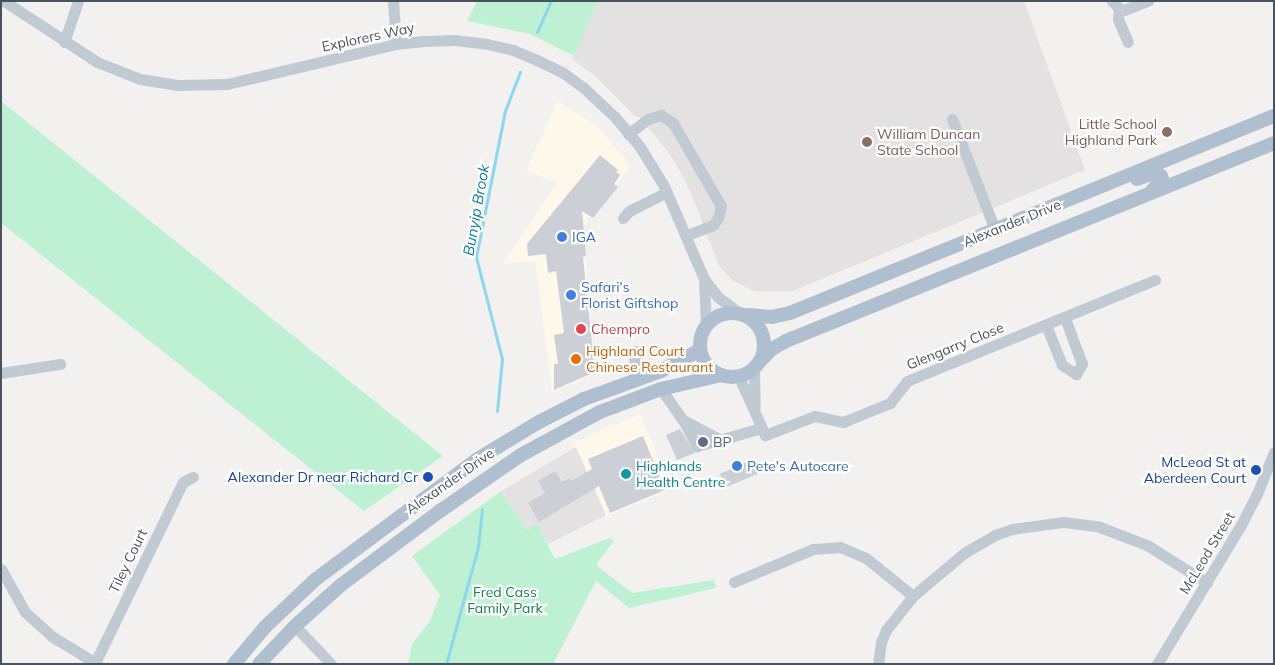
<!DOCTYPE html>
<html>
<head>
<meta charset="utf-8">
<style>
  body { margin:0 }
  #map { position:relative; width:1275px; height:665px; overflow:hidden; background:#f3f0f0; font-family:Mulish,sans-serif }
  div>[style] { position:absolute }
  [style*='--x'] { left:calc(var(--x)*1px); top:calc(var(--y)*1px); width:calc(var(--w)*1px); rotate:calc(var(--a)*1deg) }
  .commercial>* { inset:0; background:#fdf8ea; transform-origin:0 0 }
  .education>* { inset:0; background:#e4e1e2 }
  .green>* { inset:0; background:#bef1d3 }
  .stream>* { height:3px; margin:-1.5px; padding:0 1.5px; transform-origin:1.5px; border-radius:1.5px; background:#8ad7ef }
  .building>* { inset:0; background:#cccfd5; transform-origin:0 0 }
  .minor>* { height:11px; margin:-5.5px; padding:0 5.5px; transform-origin:5.5px; border-radius:5.5px; background:#c1cad2 }
  .major>* { height:14px; margin:-7px; padding:0 7px; transform-origin:7px; border-radius:7px; background:#afbfd0 }
  .major>.ring { margin:-7px; padding:0; box-sizing:content-box; background:none; border:14px solid #afbfd0; border-radius:50% }
  .dots>* { width:14px; height:14px; translate:-50% -50%; box-sizing:border-box; border:2px solid #fff; border-radius:50% }
  span { translate:-50% -50%; white-space:nowrap; text-align:center; line-height:1.15; -webkit-text-stroke:4.5px #fff; paint-order:stroke }
  .street-label { font-size:14px; color:#47535e }
  .education-label { font-size:14px; color:#785e54 }
  .right { translate:-100% -50%; text-align:right }
  .left { translate:0 -50%; text-align:left }
  .shop-label { font-size:14px; color:#366cbe }
  .health-label { font-size:14px; color:#be3a42 }
  .food-label { font-size:14px; color:#c56008 }
  .service-label { font-size:14px; color:#4e5e75 }
  .transit-label { font-size:14px; color:#164399 }
  .culture-label { font-size:14px; color:#0d838f }
  .park-label { font-size:14px; color:#15834f }
  .water-label { font-size:15px; color:#097ca1; font-style:italic }
  .frame { position:absolute; inset:0; border:2px solid #47535e; pointer-events:none }
</style>
</head>
<body>
<div id="map">
  <div class="commercial">
    <div style="clip-path:polygon(558px 101px,597px 126px,631px 166px,582px 227px,596px 373px,552px 392px,535px 261px,503px 264px,557px 183px,526px 170px)"></div>
    <div style="left:640px;top:414px;width:81px;height:72px;rotate:67deg"></div>
  </div>
  <div class="education">
    <div style="clip-path:polygon(598px 1px,1024px 1px,1085px 170px,793px 291px,754px 291px,733px 281px,719px 266px,697px 208px,684px 178px,669px 153px,640px 118px,634px 115px,594px 75px,572px 59px)"></div>
    <div style="clip-path:polygon(576px 447px,606px 515px,548px 544px,537px 524px,527px 530px,501px 491px)"></div>
  </div>
  <div class="green">
    <div style="clip-path:polygon(477px 1px,598px 1px,574px 56px,530px 34px,467px 21px)"></div>
    <div style="clip-path:polygon(1px 101px,169px 236px,443px 456px,364px 511px,1px 223px)"></div>
    <div style="clip-path:polygon(501px 491px,527px 530px,537px 524px,555px 559px,610px 538px,614px 541px,596px 565px,632px 593px,714px 580px,716px 588px,629px 608px,596px 581px,553px 664px,408px 664px,412px 644px,430px 621px,440px 595px,412px 556px)"></div>
  </div>
  <div class="stream">
    <div style="--x:537;--y:32;--w:34;--a:-66"></div>
    <div style="--x:497;--y:411;--w:52;--a:-84.5"></div>
    <div style="--x:502;--y:359;--w:105;--a:-104.3"></div>
    <div style="--x:476;--y:257;--w:149;--a:-78.8"></div>
    <div style="--x:505;--y:111;--w:42;--a:-69"></div>
    <div style="--x:446;--y:664;--w:121;--a:-74.7"></div>
    <div style="--x:478;--y:547;--w:38;--a:-84"></div>
  </div>
  <div class="building">
    <div style="clip-path:polygon(600px 155px,618px 170px,616px 172px,620px 175px,614px 184px,618px 187px,593px 218px,582px 211px,586px 256px,583px 257px,595px 372px,554px 390px,554px 364px,558px 364px,554px 335px,564px 333px,556px 271px,548px 273px,546px 254px,528px 256px,527px 244px)"></div>
    <div style="clip-path:polygon(680px 429px,695px 453px,677px 460px,666px 435px)"></div>
    <div style="clip-path:polygon(643px 436px,665px 490px,610px 513px,599px 486px,539px 522px,528px 503px,545px 493px,538px 481px,555px 471px,562px 482px,569px 478px,571px 481px,592px 469px,588px 459px)"></div>
    <div style="left:752px;top:460px;width:15px;height:35px;rotate:67deg"></div>
  </div>
  <div class="minor">
    <div style="--x:4;--y:1;--w:111;--a:33.3"></div>
    <div style="--x:97;--y:62;--w:46;--a:21.6"></div>
    <div style="--x:140;--y:79;--w:38;--a:9"></div>
    <div style="--x:178;--y:85;--w:49;--a:-1.2"></div>
    <div style="--x:227;--y:84;--w:174;--a:-13.3"></div>
    <div style="--x:396;--y:44;--w:28;--a:-6"></div>
    <div style="--x:424;--y:41;--w:31;--a:-2"></div>
    <div style="--x:455;--y:40;--w:32;--a:7"></div>
    <div style="--x:487;--y:44;--w:27;--a:13"></div>
    <div style="--x:513;--y:50;--w:26;--a:23"></div>
    <div style="--x:537;--y:60;--w:28;--a:26"></div>
    <div style="--x:562;--y:72;--w:27;--a:36"></div>
    <div style="--x:584;--y:88;--w:42;--a:43.1"></div>
    <div style="--x:615;--y:117;--w:39;--a:50"></div>
    <div style="--x:640;--y:147;--w:46;--a:58.4"></div>
    <div style="--x:664;--y:186;--w:101;--a:66.7"></div>
    <div style="--x:704;--y:279;--w:23;--a:52"></div>
    <div style="--x:718;--y:297;--w:26;--a:37"></div>
    <div style="--x:393;--y:1;--w:43;--a:86"></div>
    <div style="--x:1112;--y:1;--w:10;--a:45"></div>
    <div style="--x:1119;--y:8;--w:5;--a:22"></div>
    <div style="--x:1124;--y:10;--w:26;--a:-21"></div>
    <div style="--x:1119;--y:8;--w:11;--a:95"></div>
    <div style="--x:1118;--y:19;--w:25;--a:67"></div>
    <div style="--x:64;--y:42;--w:43;--a:-71.1"></div>
    <div style="--x:952;--y:119;--w:119;--a:68.8"></div>
    <div style="--x:628;--y:134;--w:25;--a:-37"></div>
    <div style="--x:648;--y:119;--w:14;--a:-17"></div>
    <div style="--x:661;--y:115;--w:14;--a:34"></div>
    <div style="--x:673;--y:123;--w:96;--a:60"></div>
    <div style="--x:721;--y:206;--w:12;--a:104"></div>
    <div style="--x:718;--y:218;--w:9;--a:126"></div>
    <div style="--x:713;--y:225;--w:28;--a:159"></div>
    <div style="--x:623;--y:218;--w:9;--a:-49"></div>
    <div style="--x:629;--y:211;--w:42;--a:-26.6"></div>
    <div style="--x:704;--y:279;--w:47;--a:87.6"></div>
    <div style="--x:1046;--y:325;--w:43;--a:68.2"></div>
    <div style="--x:1062;--y:365;--w:17;--a:33"></div>
    <div style="--x:1076;--y:374;--w:12;--a:-59"></div>
    <div style="--x:1082;--y:364;--w:49;--a:-110.3"></div>
    <div style="--x:636;--y:351;--w:7;--a:106"></div>
    <div style="--x:634;--y:358;--w:22;--a:74"></div>
    <div style="--x:754;--y:369;--w:39;--a:89"></div>
    <div style="--x:1;--y:373;--w:60;--a:-8.7"></div>
    <div style="--x:739;--y:377;--w:64;--a:65.9"></div>
    <div style="--x:765;--y:435;--w:53;--a:-20.8"></div>
    <div style="--x:815;--y:416;--w:29;--a:12"></div>
    <div style="--x:843;--y:422;--w:51;--a:-22"></div>
    <div style="--x:890;--y:403;--w:28;--a:-52"></div>
    <div style="--x:907;--y:381;--w:268;--a:-22.2"></div>
    <div style="--x:661;--y:389;--w:38;--a:55"></div>
    <div style="--x:683;--y:420;--w:43;--a:27.8"></div>
    <div style="--x:683;--y:420;--w:30;--a:62"></div>
    <div style="--x:697;--y:446;--w:67;--a:-15.5"></div>
    <div style="--x:1;--y:569;--w:49;--a:60.8"></div>
    <div style="--x:25;--y:612;--w:38;--a:42"></div>
    <div style="--x:53;--y:637;--w:52;--a:31.5"></div>
    <div style="--x:734;--y:582;--w:86;--a:-22.7"></div>
    <div style="--x:813;--y:549;--w:27;--a:-4"></div>
    <div style="--x:840;--y:547;--w:28;--a:23"></div>
    <div style="--x:866;--y:558;--w:60;--a:39"></div>
    <div style="--x:295;--y:626;--w:52;--a:46.5"></div>
    <div style="--x:95;--y:663;--w:201;--a:-64.1"></div>
    <div style="--x:183;--y:482;--w:11;--a:-27"></div>
    <div style="--x:878;--y:664;--w:22;--a:-82"></div>
    <div style="--x:881;--y:642;--w:13;--a:-67"></div>
    <div style="--x:886;--y:630;--w:43;--a:-51.5"></div>
    <div style="--x:913;--y:596;--w:67;--a:-40.1"></div>
    <div style="--x:964;--y:553;--w:36;--a:-30"></div>
    <div style="--x:995;--y:535;--w:18;--a:-19"></div>
    <div style="--x:1012;--y:529;--w:51;--a:-7.8"></div>
    <div style="--x:1063;--y:522;--w:34;--a:7"></div>
    <div style="--x:1097;--y:526;--w:53;--a:20.8"></div>
    <div style="--x:1147;--y:545;--w:71;--a:32.3"></div>
    <div style="--x:1157;--y:664;--w:162;--a:-58.9"></div>
    <div style="--x:1241;--y:525;--w:35;--a:-63"></div>
    <div style="--x:1257;--y:494;--w:45;--a:-68"></div>
  </div>
  <div class="major">
    <div style="--x:1137;--y:179;--w:15;--a:-20"></div>
    <div style="--x:1151;--y:174;--w:10;--a:11"></div>
    <div style="--x:1161;--y:176;--w:3;--a:72"></div>
    <div style="--x:1162;--y:179;--w:17;--a:130"></div>
    <div class="ring" style="left:700px;top:313px;width:50px;height:50px"></div>
    <div style="--x:748;--y:315;--w:24;--a:5"></div>
    <div style="--x:772;--y:317;--w:18;--a:-13"></div>
    <div style="--x:790;--y:313;--w:523;--a:-22.15"></div>
    <div style="--x:760;--y:361;--w:17;--a:-45"></div>
    <div style="--x:772;--y:349;--w:16;--a:-30"></div>
    <div style="--x:786;--y:341;--w:527;--a:-22.08"></div>
    <div style="--x:234;--y:664;--w:48;--a:-50"></div>
    <div style="--x:265;--y:627;--w:70;--a:-43.3"></div>
    <div style="--x:316;--y:579;--w:199;--a:-36.6"></div>
    <div style="--x:476;--y:460;--w:74;--a:-31.1"></div>
    <div style="--x:539;--y:422;--w:51;--a:-27.1"></div>
    <div style="--x:584;--y:399;--w:82;--a:-20"></div>
    <div style="--x:661;--y:371;--w:44;--a:-28.3"></div>
    <div style="--x:259;--y:664;--w:52;--a:-46.5"></div>
    <div style="--x:295;--y:626;--w:62;--a:-41.7"></div>
    <div style="--x:341;--y:585;--w:124;--a:-36.8"></div>
    <div style="--x:440;--y:511;--w:98;--a:-34.7"></div>
    <div style="--x:521;--y:455;--w:90;--a:-28.6"></div>
    <div style="--x:600;--y:412;--w:65;--a:-20.7"></div>
    <div style="--x:661;--y:389;--w:62;--a:-13.1"></div>
  </div>
  <div class="dots">
    <div style="left:1167px;top:132px;background:#8d6e63"></div>
    <div style="left:867px;top:142px;background:#8d6e63"></div>
    <div style="left:562px;top:237px;background:#3f7fe0"></div>
    <div style="left:571px;top:295px;background:#3f7fe0"></div>
    <div style="left:581px;top:329px;background:#e0444e"></div>
    <div style="left:576px;top:359px;background:#e8710a"></div>
    <div style="left:703px;top:442px;background:#5c6f8a"></div>
    <div style="left:737px;top:466px;background:#3f7fe0"></div>
    <div style="left:1256px;top:470px;background:#1a4fb4"></div>
    <div style="left:626px;top:474px;background:#0f9aa8"></div>
    <div style="left:428px;top:477px;background:#1a4fb4"></div>
  </div>
  <div class="street-label">
    <span style="left:368px;top:37px;rotate:-12deg">Explorers Way</span>
    <span style="left:1012px;top:223px;rotate:-22deg">Alexander Drive</span>
    <span style="left:955px;top:346px;rotate:-22deg">Glengarry Close</span>
    <span style="left:450px;top:481px;rotate:-35deg">Alexander Drive</span>
    <span style="left:1207px;top:553px;rotate:-59deg">McLeod Street</span>
    <span style="left:128px;top:561px;rotate:-64deg">Tiley Court</span>
  </div>
  <div class="education-label">
    <span class="right" style="left:1157px;top:132px">Little School<br>Highland Park</span>
    <span class="left" style="left:877px;top:142px">William Duncan<br>State School</span>
  </div>
  <div class="shop-label">
    <span class="left" style="left:572px;top:237px">IGA</span>
    <span class="left" style="left:581px;top:295px">Safari's<br>Florist Giftshop</span>
    <span class="left" style="left:747px;top:466px">Pete's Autocare</span>
  </div>
  <div class="health-label">
    <span class="left" style="left:591px;top:329px">Chempro</span>
  </div>
  <div class="food-label">
    <span class="left" style="left:586px;top:359px">Highland Court<br>Chinese Restaurant</span>
  </div>
  <div class="service-label">
    <span class="left" style="left:713px;top:442px">BP</span>
  </div>
  <div class="transit-label">
    <span class="right" style="left:1246px;top:470px">McLeod St at<br>Aberdeen Court</span>
    <span class="right" style="left:418px;top:477px">Alexander Dr near Richard Cr</span>
  </div>
  <div class="culture-label">
    <span class="left" style="left:636px;top:474px">Highlands<br>Health Centre</span>
  </div>
  <div class="park-label">
    <span style="left:505px;top:600px">Fred Cass<br>Family Park</span>
  </div>
  <div class="water-label">
    <span style="left:476px;top:210px;rotate:-80deg">Bunyip Brook</span>
  </div>
  <div class="frame"></div>
</div>
</body>
</html>
